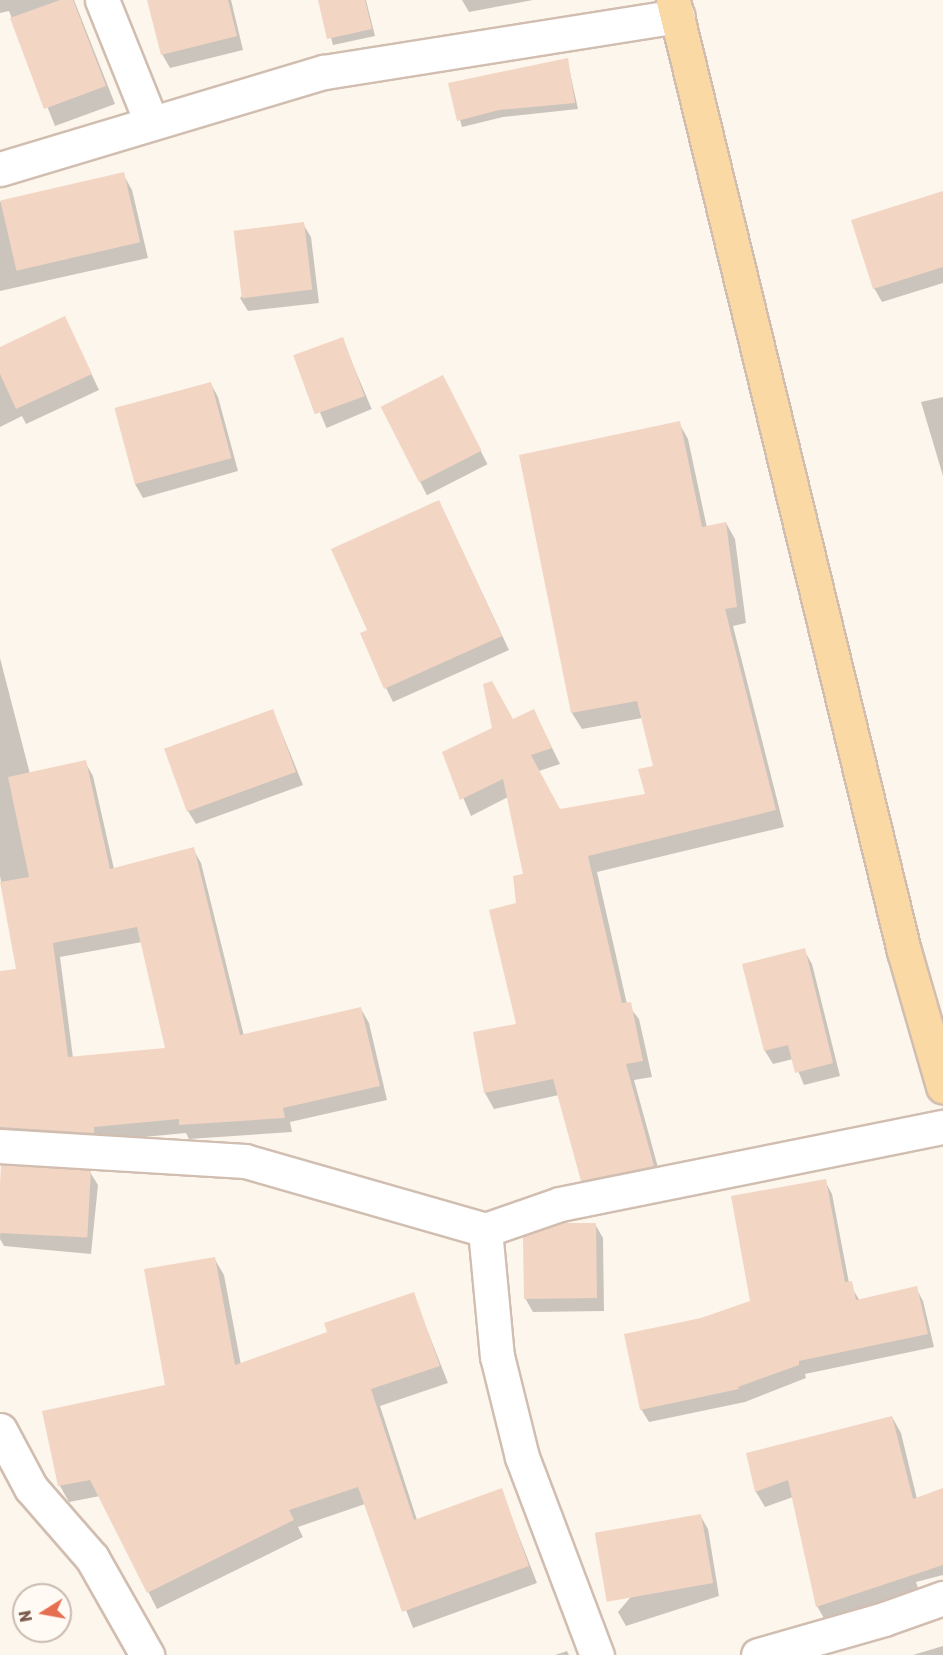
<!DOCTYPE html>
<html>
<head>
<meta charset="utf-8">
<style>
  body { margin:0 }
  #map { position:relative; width:943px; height:1655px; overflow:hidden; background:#fdf6ec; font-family:Rubik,sans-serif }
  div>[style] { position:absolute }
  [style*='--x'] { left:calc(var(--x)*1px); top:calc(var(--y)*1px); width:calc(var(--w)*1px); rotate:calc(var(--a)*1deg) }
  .shadow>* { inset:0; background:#0003; transform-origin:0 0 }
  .building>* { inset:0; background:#f3d5c3; transform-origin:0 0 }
  .roads { filter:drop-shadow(2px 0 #d1beb0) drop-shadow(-2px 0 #d1beb0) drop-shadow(0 2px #d1beb0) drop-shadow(0 -2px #d1beb0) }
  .minor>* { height:33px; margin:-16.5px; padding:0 16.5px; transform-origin:16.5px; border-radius:16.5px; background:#fff }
  .major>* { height:33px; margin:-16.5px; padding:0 16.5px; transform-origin:16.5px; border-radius:16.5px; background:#fbd9a5 }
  span { translate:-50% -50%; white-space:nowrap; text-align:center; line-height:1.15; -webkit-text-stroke:5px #fffaf3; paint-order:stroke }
  .north { position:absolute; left:12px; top:1583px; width:60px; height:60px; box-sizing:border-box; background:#fffaf3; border:2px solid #cabbb1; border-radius:50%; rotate:259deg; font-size:16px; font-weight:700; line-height:24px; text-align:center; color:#7a5c4d }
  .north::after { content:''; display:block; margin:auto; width:21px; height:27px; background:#e76f51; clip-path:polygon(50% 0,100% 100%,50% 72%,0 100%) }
</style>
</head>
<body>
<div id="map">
  <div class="shadow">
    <div style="clip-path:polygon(0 0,74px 0,115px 104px,55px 126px,9px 11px,0 13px)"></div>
    <div style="clip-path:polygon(149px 0,231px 0,243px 50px,170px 68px,162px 54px)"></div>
    <div style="clip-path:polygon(333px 0,366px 0,375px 36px,333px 45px,321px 3px)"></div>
    <div style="clip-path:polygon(462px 0,533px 0,469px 12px)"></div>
    <div style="clip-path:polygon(567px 59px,578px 109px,503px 117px,462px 127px,450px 84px)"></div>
    <div style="clip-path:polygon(123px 174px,132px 190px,148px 258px,0 291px,0 202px)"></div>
    <div style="clip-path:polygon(943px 193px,943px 283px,882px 302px,874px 288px)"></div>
    <div style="clip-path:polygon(303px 224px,311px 237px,319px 303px,248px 311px,240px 298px)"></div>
    <div style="clip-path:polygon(65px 318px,99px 390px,26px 424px,22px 416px,0 427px,0 348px)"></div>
    <div style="left:342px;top:339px;width:76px;height:49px;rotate:67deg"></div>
    <div style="left:443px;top:377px;width:98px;height:68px;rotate:63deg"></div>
    <div style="clip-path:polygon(211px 384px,218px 397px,238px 471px,143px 498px,135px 484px)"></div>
    <div style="clip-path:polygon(943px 397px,943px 476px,921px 402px)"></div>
    <div style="clip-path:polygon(679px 423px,688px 439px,707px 528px,726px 523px,735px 539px,746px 623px,733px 626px,784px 827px,597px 872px,627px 1004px,639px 1019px,652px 1077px,634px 1080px,662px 1182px,592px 1196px,582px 1180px,559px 1095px,494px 1109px,485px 1093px,517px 1025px,518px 905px,524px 875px,508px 797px,471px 816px,444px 753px,534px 711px,560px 764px,539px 771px,560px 811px,646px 796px,655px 767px,642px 718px,582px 729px,572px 713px,520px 456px)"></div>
    <div style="clip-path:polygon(446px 516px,509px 650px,393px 702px,386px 688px)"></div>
    <div style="clip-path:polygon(evenodd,0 658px,30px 774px,85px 762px,93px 776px,114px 869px,193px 849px,201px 863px,244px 1036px,361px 1009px,369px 1023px,387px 1100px,290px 1122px,292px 1132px,189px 1139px,186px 1133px,102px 1141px,0 1142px,0 972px,17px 970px,0 876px,0 658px,142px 942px,167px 1050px,73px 1058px,60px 957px,142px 942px)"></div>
    <div style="clip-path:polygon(273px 711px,303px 785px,196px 824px,188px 811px)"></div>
    <div style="clip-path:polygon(804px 950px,812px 964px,840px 1076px,804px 1085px,793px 1059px,773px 1064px,765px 1051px,744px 965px)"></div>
    <div style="clip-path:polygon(2px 1166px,90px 1172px,98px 1185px,91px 1254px,4px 1246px,0 1239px)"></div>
    <div style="clip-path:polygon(825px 1181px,832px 1194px,849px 1283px,860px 1301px,916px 1288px,923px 1301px,934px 1347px,805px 1374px,806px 1378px,745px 1402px,649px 1422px,641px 1409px,702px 1319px,752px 1302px)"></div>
    <div style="clip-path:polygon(595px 1224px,603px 1238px,604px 1311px,533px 1312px,525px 1298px)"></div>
    <div style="clip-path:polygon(214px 1258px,224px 1275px,241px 1365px,329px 1333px,413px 1294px,448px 1383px,380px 1406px,417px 1520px,501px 1490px,537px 1583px,413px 1628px,365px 1504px,298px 1527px,303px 1537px,157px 1609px,100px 1496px,69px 1502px,60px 1486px,44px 1412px,167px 1386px)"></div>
    <div style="clip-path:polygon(892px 1417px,901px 1433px,917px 1499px,943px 1490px,943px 1575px,916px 1582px,919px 1591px,826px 1622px,817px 1606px,793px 1497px,765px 1507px,756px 1492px,748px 1454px)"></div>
    <div style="clip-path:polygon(700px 1515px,708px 1529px,719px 1596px,626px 1626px,618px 1612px)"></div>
    <div style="clip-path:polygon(943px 1646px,943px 1655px,913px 1655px)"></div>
    <div style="clip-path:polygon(567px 1651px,569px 1655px,555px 1655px)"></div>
  </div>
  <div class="building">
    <div style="clip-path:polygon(60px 0,73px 0,106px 86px,44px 109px,10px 18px)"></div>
    <div style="clip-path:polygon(147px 0,228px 0,237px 36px,161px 55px)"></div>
    <div style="clip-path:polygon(318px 0,365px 0,372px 29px,327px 39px)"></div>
    <div style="clip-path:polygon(568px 58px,575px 103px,499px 110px,457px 121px,448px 83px)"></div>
    <div style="left:124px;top:172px;width:72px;height:127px;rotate:77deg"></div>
    <div style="clip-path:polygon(943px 191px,943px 267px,873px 289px,851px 220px)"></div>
    <div style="left:304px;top:222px;width:68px;height:71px;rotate:83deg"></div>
    <div style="clip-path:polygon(65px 316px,92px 374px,16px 409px,0 374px,0 347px)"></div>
    <div style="left:343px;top:337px;width:63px;height:53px;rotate:70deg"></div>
    <div style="left:443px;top:375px;width:85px;height:70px;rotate:63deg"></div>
    <div style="left:211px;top:382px;width:79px;height:100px;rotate:75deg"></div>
    <div style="clip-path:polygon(680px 421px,702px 527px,726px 522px,737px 607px,725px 609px,776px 810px,588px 856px,622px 1003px,631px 1002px,643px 1061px,626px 1064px,654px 1166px,581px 1181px,553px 1079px,484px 1093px,473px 1032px,516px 1024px,489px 910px,516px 903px,513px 876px,523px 874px,503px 779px,460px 800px,442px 752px,492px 728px,483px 684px,492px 681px,513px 719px,534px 709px,552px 748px,531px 755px,560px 809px,645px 794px,638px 769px,653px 766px,637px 701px,571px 713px,519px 455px)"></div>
    <div style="clip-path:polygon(439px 500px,502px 636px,384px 689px,360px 633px,367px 630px,331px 549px)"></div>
    <div style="left:273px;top:709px;width:67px;height:116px;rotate:70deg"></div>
    <div style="clip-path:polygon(evenodd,86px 760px,110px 869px,194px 847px,240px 1035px,361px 1007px,380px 1086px,283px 1108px,285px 1118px,179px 1125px,179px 1119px,94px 1127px,94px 1133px,0 1127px,0 971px,16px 969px,0 882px,29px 877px,8px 777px,86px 760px,137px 927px,165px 1048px,68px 1057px,53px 943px,137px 927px)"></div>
    <div style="clip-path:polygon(805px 948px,833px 1063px,795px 1073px,788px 1045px,764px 1051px,742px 964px)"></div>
    <div style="left:1px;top:1165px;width:90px;height:68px;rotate:3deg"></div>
    <div style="clip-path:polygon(826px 1179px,845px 1282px,852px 1281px,856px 1300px,917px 1286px,928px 1334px,799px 1361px,799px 1365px,738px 1387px,739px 1389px,640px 1410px,624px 1334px,701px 1318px,750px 1301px,731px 1196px)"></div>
    <div style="clip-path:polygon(563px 1223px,596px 1223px,597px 1298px,524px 1299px,523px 1237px)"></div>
    <div style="clip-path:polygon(215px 1257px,235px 1365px,327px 1332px,324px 1323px,414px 1292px,440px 1366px,371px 1389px,414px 1520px,502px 1488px,529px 1566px,402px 1612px,358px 1487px,289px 1510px,294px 1520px,147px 1593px,90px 1480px,58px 1486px,42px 1411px,165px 1385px,144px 1269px)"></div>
    <div style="clip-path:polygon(892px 1416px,913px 1499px,943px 1488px,943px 1565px,816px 1607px,788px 1480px,755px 1492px,746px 1453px)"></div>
    <div style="left:701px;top:1514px;width:70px;height:108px;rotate:80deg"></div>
  </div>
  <div class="roads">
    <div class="minor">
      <div style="--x:102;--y:0;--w:131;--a:68.1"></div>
      <div style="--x:0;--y:169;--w:338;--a:-16.7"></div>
      <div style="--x:324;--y:72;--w:358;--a:-9"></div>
      <div style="--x:0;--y:1146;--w:245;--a:3.5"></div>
      <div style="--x:245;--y:1161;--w:250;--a:16"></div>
      <div style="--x:485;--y:1230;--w:79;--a:-19.1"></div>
      <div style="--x:560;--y:1204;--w:391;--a:-11.4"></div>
      <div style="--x:485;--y:1230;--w:127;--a:84.6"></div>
      <div style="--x:497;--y:1356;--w:104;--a:76.1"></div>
      <div style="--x:522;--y:1457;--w:212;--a:69.3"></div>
      <div style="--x:0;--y:1430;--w:66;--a:61.9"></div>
      <div style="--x:31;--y:1488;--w:93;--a:48.9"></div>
      <div style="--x:92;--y:1558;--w:112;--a:60.4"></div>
      <div style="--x:758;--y:1655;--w:131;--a:-15.9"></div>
      <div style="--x:884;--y:1619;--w:63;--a:-19.6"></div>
    </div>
    <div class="major">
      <div style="--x:673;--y:0;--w:979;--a:76.35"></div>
      <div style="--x:904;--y:951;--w:141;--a:73.9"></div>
    </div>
  </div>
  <div class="north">N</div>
</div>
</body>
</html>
